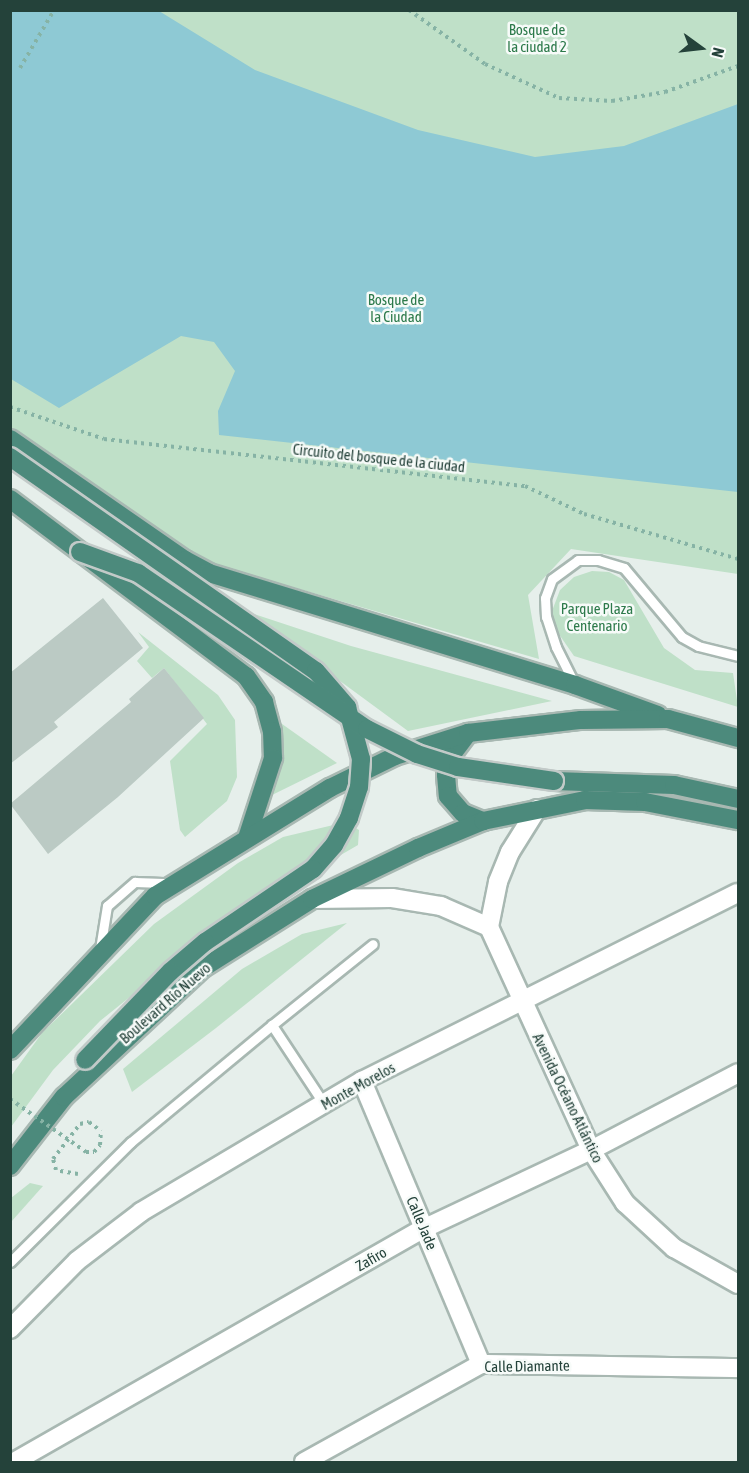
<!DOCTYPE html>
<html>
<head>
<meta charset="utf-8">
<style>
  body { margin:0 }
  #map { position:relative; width:749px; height:1473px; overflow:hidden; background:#e6efeb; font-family:"Asap Condensed",sans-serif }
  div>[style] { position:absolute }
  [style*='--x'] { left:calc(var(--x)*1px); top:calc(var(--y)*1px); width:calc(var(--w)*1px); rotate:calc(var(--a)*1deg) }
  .green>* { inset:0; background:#bfe0c8 }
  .water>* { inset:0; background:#8ec9d4 }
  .building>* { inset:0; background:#bbcac4 }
  .path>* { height:4px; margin-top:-2px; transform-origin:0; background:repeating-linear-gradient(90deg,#86b3a5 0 3px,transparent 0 7.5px) }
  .roads { filter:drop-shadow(2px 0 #a8b8b2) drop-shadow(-2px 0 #a8b8b2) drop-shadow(0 2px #a8b8b2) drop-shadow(0 -2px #a8b8b2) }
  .service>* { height:9px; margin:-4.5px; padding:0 4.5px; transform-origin:4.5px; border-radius:4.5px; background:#fff }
  .minor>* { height:18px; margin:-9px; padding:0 9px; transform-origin:9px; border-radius:9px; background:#fff }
  .trunk>* { height:18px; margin:-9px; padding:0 9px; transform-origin:9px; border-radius:9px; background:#4c8a7c }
  .path-bridge>* { height:4px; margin-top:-2px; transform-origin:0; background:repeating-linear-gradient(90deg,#86b3a5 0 3px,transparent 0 7.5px) }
  .bridges { filter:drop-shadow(2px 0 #c2cac8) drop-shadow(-2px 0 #c2cac8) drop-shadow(0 2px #c2cac8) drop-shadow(0 -2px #c2cac8) }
  .trunk-bridge>* { height:18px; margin:-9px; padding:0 9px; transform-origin:9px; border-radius:9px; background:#4c8a7c }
  span { translate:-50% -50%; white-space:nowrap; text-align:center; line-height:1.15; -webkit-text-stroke:5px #f7fbf9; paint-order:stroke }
  .park-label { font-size:15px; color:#2d7a4b }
  .street-label { font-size:15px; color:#24423a }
  .frame { position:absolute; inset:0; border:12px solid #24423a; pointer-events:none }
  .north { position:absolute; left:671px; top:18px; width:60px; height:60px; -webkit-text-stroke:4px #f7fbf9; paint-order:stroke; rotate:105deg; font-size:16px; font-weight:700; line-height:24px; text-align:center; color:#24423a }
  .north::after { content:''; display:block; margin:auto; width:21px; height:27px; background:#24423a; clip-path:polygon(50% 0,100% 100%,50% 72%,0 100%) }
</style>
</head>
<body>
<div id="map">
  <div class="green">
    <div style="clip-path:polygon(10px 11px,738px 11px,738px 574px,571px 549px,528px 595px,539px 659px,207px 562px,24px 459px,10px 446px)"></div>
    <div style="clip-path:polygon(592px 571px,609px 572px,624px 580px,664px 648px,695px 670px,733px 673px,738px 707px,574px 656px,554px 627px,552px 611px,560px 590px,574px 577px)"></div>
    <div style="clip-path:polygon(245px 611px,351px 646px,552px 701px,408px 731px)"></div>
    <div style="clip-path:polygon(138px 632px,218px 695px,235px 720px,237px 777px,227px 801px,185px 837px,180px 830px,170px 761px,207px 724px,164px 668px,152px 678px,137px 661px,149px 647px)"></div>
    <div style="clip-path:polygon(268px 714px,337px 763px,268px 797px)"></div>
    <div style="clip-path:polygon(346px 822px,359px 830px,358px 845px,218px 926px,100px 1021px,53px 1070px,11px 1127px,11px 1076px,42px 1033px,154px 924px,238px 863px,283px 837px)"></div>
    <div style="clip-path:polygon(347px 923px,216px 1028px,132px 1092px,123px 1069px,242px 969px,302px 934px)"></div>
    <div style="clip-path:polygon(30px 1183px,43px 1186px,11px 1222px,11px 1198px)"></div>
  </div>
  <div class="water">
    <div style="clip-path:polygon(11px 10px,159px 11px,255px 70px,418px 130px,535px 157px,624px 146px,738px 104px,738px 492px,219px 435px,218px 411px,235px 371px,214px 342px,181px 336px,59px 408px,11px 379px)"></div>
  </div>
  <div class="building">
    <div style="clip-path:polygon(103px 598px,143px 648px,54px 722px,58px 727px,10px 764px,10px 673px)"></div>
    <div style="clip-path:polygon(164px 668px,204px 718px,118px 797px,48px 854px,10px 804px,131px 702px,129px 699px)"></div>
  </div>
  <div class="path">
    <div style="--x:409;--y:10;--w:93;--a:35.4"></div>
    <div style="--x:485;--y:64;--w:81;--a:24.7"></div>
    <div style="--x:559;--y:98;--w:53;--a:3.2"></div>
    <div style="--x:612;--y:101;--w:54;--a:-9.6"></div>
    <div style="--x:665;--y:92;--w:77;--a:-19.6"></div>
    <div style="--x:20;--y:68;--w:67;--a:-59.6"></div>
    <div style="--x:10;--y:407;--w:99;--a:18.8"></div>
    <div style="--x:104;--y:439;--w:424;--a:6.4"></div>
    <div style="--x:525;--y:486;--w:65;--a:25.4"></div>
    <div style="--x:584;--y:514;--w:160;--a:16.3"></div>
    <div style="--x:78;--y:1174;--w:22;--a:-170"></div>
    <div style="--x:56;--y:1170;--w:11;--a:-105"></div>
    <div style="--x:53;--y:1159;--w:44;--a:-52.4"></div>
    <div style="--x:80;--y:1124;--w:9;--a:-13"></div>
    <div style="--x:89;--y:1122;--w:15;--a:37"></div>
  </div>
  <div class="roads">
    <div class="service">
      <div style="--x:574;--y:683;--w:40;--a:-116.6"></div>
      <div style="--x:556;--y:647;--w:32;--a:-108"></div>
      <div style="--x:546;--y:617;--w:19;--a:-93"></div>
      <div style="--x:545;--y:598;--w:20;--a:-70"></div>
      <div style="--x:552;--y:579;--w:32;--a:-36"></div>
      <div style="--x:578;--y:560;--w:20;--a:0"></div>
      <div style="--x:598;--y:560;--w:27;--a:17"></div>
      <div style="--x:624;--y:568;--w:90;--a:50"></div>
      <div style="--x:682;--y:637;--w:18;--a:29"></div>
      <div style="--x:698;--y:646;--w:41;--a:14"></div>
      <div style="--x:100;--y:949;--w:44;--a:-80.8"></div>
      <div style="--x:107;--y:906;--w:37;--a:-41"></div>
      <div style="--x:135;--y:882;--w:35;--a:2"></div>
      <div style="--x:324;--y:1104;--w:95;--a:-123.4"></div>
      <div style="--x:272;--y:1025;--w:129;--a:-38.7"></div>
      <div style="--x:10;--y:1262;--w:170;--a:-44.8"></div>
      <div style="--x:131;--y:1142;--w:183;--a:-39.7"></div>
    </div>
    <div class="minor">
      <div style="--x:537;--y:809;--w:51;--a:122.1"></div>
      <div style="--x:510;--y:852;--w:32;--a:112"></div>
      <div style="--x:498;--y:882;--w:46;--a:101.3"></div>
      <div style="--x:489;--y:927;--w:245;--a:65.4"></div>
      <div style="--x:591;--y:1150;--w:63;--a:57.3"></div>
      <div style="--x:625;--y:1203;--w:67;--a:42.6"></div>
      <div style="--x:674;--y:1248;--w:73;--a:29.4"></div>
      <div style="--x:312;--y:899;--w:80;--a:-0.7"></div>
      <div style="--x:392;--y:898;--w:50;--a:9.3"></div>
      <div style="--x:441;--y:906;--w:52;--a:23.6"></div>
      <div style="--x:362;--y:1081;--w:307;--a:67.2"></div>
      <div style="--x:10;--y:1329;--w:95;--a:-45.4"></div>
      <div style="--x:77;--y:1261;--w:81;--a:-37.4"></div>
      <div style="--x:141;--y:1212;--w:257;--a:-30.7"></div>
      <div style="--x:362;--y:1081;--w:420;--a:-26.6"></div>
      <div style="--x:14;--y:1462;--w:473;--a:-29.7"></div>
      <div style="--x:425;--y:1228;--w:183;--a:-25.2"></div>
      <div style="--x:591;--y:1150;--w:166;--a:-27.6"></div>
      <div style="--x:304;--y:1462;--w:202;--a:-29"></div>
      <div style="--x:481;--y:1364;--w:257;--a:0.9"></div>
    </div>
    <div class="trunk">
      <div style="--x:10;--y:439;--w:213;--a:34.7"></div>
      <div style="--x:185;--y:560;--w:27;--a:28"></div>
      <div style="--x:209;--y:573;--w:383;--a:17"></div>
      <div style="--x:575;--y:685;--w:88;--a:19.9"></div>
      <div style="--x:10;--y:499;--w:295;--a:36.9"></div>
      <div style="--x:246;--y:676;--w:32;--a:55"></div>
      <div style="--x:264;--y:702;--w:30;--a:75"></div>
      <div style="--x:272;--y:731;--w:27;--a:88"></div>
      <div style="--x:273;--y:758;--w:84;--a:108"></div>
      <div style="--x:468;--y:733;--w:30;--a:127"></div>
      <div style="--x:450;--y:757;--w:18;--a:103"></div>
      <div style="--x:446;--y:775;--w:21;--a:85"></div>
      <div style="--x:448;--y:796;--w:23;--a:49"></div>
      <div style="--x:463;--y:813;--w:22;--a:22"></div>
      <div style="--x:554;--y:781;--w:120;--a:1.9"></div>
      <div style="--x:674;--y:785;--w:66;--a:12.3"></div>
      <div style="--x:10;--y:1050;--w:212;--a:-46.7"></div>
      <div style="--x:155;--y:896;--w:206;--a:-31.7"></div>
      <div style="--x:330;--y:788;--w:72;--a:-26.2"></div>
      <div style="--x:395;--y:756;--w:77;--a:-17.5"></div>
      <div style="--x:468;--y:733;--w:114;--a:-6.6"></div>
      <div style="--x:581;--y:720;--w:87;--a:-0.7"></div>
      <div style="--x:668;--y:719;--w:73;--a:15.2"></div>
      <div style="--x:10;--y:1166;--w:88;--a:-52"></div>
      <div style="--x:64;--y:1097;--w:190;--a:-42.9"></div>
      <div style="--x:203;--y:968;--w:129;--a:-32.3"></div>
      <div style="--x:312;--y:899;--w:118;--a:-25.7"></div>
      <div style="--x:418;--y:848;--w:70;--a:-22.6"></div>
      <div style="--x:483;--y:821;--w:104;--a:-11.6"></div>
      <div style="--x:585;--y:800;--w:60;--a:1.9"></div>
      <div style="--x:645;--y:802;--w:95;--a:11"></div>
    </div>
  </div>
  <div class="path-bridge">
    <div style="--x:10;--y:1099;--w:93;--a:34.9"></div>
    <div style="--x:86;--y:1152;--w:8;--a:0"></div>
    <div style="--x:94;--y:1152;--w:9;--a:-49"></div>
    <div style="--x:100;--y:1145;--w:14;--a:-86"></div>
  </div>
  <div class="bridges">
    <div class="trunk-bridge">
      <div style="--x:10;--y:457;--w:373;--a:35"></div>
      <div style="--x:316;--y:671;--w:48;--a:49.3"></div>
      <div style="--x:347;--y:707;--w:54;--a:74.9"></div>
      <div style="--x:361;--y:759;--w:28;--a:94"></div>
      <div style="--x:359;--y:787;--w:33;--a:108"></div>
      <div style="--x:349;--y:818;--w:31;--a:119"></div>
      <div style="--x:334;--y:845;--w:32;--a:131"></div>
      <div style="--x:313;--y:869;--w:130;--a:145.9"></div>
      <div style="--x:205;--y:942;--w:46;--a:139.4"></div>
      <div style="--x:170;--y:972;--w:122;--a:134"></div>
      <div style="--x:80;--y:552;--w:62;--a:19.9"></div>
      <div style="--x:138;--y:573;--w:277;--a:34.3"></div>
      <div style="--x:367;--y:729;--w:56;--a:26.6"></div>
      <div style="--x:417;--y:754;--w:43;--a:17.6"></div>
      <div style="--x:458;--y:767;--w:97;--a:8.3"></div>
    </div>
  </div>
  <div class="park-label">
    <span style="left:537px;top:38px">Bosque de<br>la ciudad 2</span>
    <span style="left:396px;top:308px">Bosque de<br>la Ciudad</span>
    <span style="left:597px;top:617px">Parque Plaza<br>Centenario</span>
  </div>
  <div class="street-label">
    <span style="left:379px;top:458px;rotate:6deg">Circuito del bosque de la ciudad</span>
    <span style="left:165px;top:1003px;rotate:-41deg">Boulevard Río Nuevo</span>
    <span style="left:358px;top:1086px;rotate:-29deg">Monte Morelos</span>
    <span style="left:568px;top:1098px;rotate:64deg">Avenida Océano Atlántico</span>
    <span style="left:422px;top:1223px;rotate:67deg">Calle Jade</span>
    <span style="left:371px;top:1259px;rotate:-30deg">Zafiro</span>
    <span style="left:527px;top:1366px;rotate:-1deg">Calle Diamante</span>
  </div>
  <div class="frame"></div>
  <div class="north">N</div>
</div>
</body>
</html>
